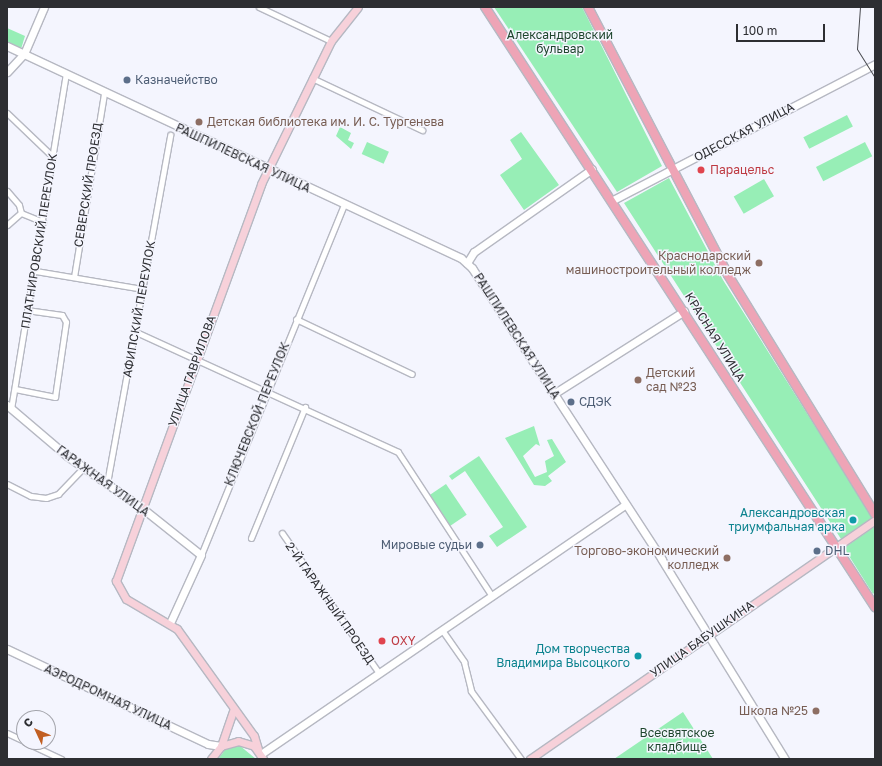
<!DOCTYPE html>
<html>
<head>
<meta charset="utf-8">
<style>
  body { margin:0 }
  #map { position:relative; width:882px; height:766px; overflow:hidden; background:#f4f5fe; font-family:"Golos Text",sans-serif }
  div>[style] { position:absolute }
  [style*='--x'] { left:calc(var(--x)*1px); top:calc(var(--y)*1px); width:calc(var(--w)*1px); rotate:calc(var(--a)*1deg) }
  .green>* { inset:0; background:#97eeb6; transform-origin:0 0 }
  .roads { filter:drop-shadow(1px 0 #b6b8c2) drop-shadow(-1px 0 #b6b8c2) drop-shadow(0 1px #b6b8c2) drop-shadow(0 -1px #b6b8c2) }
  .minor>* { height:5px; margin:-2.5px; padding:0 2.5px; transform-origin:2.5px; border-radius:2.5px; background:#fff }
  .tertiary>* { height:7px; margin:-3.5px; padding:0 3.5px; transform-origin:3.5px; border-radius:3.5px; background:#fff }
  .secondary>* { height:7px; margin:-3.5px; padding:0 3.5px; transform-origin:3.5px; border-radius:3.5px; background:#f7d1da }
  .primary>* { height:8px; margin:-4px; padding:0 4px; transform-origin:4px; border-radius:4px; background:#eea4b6 }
  .tram>* { height:1px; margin:-0.5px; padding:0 0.5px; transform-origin:0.5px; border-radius:0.5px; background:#4a4b50 }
  .dots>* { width:11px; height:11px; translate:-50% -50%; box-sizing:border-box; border:2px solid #f4f5fe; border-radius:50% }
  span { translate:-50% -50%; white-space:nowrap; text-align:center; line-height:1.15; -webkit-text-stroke:3px #f4f5fe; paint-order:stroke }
  .park-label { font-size:12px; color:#1f462e }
  .service-label { font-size:12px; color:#4e5e75 }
  .left { translate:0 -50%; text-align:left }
  .right { translate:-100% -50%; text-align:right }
  .education-label { font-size:12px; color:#785e54 }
  .street-label { font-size:12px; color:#2d2e32 }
  .health-label { font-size:12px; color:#be3a42 }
  .culture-label { font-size:12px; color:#0d838f }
  .frame { position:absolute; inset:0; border:8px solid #2d2e32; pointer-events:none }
  .north { position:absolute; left:16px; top:710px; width:40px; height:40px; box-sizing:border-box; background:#f4f5fe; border:1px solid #a4a5ac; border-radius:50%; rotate:314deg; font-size:11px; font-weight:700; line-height:16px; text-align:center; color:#2d2e32 }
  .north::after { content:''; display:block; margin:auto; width:14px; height:18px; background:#c15f23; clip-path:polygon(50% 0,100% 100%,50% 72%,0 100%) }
  .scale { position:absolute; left:736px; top:24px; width:89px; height:18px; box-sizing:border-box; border:2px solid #2d2e32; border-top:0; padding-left:5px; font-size:12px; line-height:14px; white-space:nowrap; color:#2d2e32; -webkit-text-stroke:3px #f4f5fe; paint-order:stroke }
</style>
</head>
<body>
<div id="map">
  <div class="green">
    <div style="clip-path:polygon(494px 7px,582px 7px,662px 166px,617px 192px)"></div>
    <div style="clip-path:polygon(7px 28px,25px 36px,21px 49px,7px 42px)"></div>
    <div style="left:847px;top:115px;width:13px;height:49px;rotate:63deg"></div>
    <div style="clip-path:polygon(340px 127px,351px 133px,348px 140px,354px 143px,351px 149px,336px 136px)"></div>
    <div style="clip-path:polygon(521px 132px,559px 185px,524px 210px,500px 175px,522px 159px,510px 140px)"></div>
    <div style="left:367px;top:142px;width:24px;height:13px;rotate:24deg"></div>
    <div style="left:865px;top:142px;width:16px;height:55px;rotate:63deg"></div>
    <div style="clip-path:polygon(669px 178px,723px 280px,873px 518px,841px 539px,624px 203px)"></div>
    <div style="left:764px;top:179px;width:20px;height:35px;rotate:60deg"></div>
    <div style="clip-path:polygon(534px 426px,540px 446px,536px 444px,523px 456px,535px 477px,547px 472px,545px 461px,554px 456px,547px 440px,552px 439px,566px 462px,548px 476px,552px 481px,545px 486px,534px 485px,505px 438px)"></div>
    <div style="clip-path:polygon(479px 456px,527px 527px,497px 547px,489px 536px,503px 527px,465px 471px,452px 480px,449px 476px)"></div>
    <div style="left:446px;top:484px;width:37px;height:21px;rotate:56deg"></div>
    <div style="clip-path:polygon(874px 527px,875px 592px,873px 594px,844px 548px)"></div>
    <div style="clip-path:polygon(683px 712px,713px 759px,614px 759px)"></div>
    <div style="clip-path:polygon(239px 745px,256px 759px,218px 759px,225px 750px)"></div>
  </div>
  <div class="roads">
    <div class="minor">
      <div style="--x:259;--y:7;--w:80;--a:25.3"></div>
      <div style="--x:312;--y:78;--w:122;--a:25.3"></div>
      <div style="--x:7;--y:113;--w:62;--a:43.7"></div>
      <div style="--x:7;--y:191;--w:18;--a:49"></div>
      <div style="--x:19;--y:205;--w:8;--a:76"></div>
      <div style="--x:7;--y:225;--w:18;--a:-41"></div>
      <div style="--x:21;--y:213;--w:24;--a:22"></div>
      <div style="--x:35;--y:271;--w:109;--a:9.5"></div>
      <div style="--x:74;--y:277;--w:185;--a:-80.7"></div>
      <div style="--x:296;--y:319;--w:128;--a:25.4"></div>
      <div style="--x:136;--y:332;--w:288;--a:24.6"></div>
      <div style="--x:398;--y:452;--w:172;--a:56.9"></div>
      <div style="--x:15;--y:389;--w:41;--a:11.3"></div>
      <div style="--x:55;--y:397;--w:76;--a:-81.7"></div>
      <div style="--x:66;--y:322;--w:8;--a:-120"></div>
      <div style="--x:62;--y:315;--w:34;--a:-172"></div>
      <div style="--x:11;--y:409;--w:339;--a:-80.7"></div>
      <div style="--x:107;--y:483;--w:354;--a:-79.7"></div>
      <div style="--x:7;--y:484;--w:27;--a:27"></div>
      <div style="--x:31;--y:496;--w:15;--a:8"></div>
      <div style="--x:46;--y:498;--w:13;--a:-18"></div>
      <div style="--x:58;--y:494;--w:36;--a:-46"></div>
      <div style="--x:282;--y:533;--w:170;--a:55.3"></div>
      <div style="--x:251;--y:538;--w:142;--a:-67.6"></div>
      <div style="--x:201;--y:555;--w:378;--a:-67.8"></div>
      <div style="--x:442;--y:630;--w:39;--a:55"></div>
      <div style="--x:464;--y:662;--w:30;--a:76"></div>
      <div style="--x:471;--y:691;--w:84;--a:53.7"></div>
      <div style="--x:7;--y:733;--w:19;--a:25"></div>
      <div style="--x:25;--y:742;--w:40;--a:25"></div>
    </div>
    <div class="tertiary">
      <div style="--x:7;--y:46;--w:501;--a:25.03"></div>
      <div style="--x:461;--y:258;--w:15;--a:42"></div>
      <div style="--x:472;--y:268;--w:348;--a:56.9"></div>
      <div style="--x:662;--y:560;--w:234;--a:58.3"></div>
      <div style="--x:7;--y:72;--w:25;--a:-47"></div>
      <div style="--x:24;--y:54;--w:51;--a:-66.9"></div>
      <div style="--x:613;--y:200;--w:295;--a:-27.4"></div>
      <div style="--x:467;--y:263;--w:13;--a:-58"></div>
      <div style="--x:474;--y:252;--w:144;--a:-35.1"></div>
      <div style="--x:555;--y:393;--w:153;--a:-32.4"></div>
      <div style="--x:7;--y:405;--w:79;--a:40.4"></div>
      <div style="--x:67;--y:456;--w:91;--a:34.7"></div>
      <div style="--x:142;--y:508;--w:75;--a:38.5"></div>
      <div style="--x:201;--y:555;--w:75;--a:114.5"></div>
      <div style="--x:7;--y:649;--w:222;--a:25.3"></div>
      <div style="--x:208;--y:744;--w:13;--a:9"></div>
      <div style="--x:261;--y:754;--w:441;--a:-34.4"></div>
    </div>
    <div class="secondary">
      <div style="--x:221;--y:746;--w:39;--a:-71"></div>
      <div style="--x:258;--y:749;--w:14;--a:-107"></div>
      <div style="--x:254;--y:736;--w:132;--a:-125.7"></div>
      <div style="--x:177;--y:629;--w:59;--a:-149.5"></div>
      <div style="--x:126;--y:599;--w:21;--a:-119"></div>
      <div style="--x:116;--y:581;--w:423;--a:-69.9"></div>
      <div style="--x:261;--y:184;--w:159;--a:-63.9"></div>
      <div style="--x:331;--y:41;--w:43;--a:-51.5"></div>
      <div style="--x:211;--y:759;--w:16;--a:-52"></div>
      <div style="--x:221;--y:746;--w:18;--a:-16"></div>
      <div style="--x:238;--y:741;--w:17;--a:17"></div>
      <div style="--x:254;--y:746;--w:16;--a:55"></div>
      <div style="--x:530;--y:759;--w:420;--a:-34.7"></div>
    </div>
    <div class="primary">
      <div style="--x:485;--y:7;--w:716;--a:56.98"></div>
      <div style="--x:588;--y:7;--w:302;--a:62.4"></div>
      <div style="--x:728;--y:275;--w:281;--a:58.4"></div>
    </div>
  </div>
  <div class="tram">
    <div style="--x:860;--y:7;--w:42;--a:94.1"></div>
    <div style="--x:857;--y:49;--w:34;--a:58"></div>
  </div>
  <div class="dots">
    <div style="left:127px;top:80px;background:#5c6f8a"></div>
    <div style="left:199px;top:122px;background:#8d6e63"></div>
    <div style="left:701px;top:170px;background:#e0444e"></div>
    <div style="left:759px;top:263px;background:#8d6e63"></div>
    <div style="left:638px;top:380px;background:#8d6e63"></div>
    <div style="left:571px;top:402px;background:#5c6f8a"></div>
    <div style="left:853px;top:520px;background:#0f9aa8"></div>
    <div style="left:480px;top:545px;background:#5c6f8a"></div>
    <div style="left:817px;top:551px;background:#5c6f8a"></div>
    <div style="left:727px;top:558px;background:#8d6e63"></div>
    <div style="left:382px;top:641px;background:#e0444e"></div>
    <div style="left:638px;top:656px;background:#0f9aa8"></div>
    <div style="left:816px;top:711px;background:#8d6e63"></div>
  </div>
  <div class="park-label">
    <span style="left:560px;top:42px">Александровский<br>бульвар</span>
    <span style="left:677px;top:740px">Всесвятское<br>кладбище</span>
  </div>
  <div class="service-label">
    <span class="left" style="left:135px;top:80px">Казначейство</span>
    <span class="left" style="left:579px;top:402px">СДЭК</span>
    <span class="right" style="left:472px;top:545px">Мировые судьи</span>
    <span class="left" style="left:825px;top:551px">DHL</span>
  </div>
  <div class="education-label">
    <span class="left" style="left:207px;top:122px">Детская библиотека им. И. С. Тургенева</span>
    <span class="right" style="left:751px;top:263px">Краснодарский<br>машиностроительный колледж</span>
    <span class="left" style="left:646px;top:380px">Детский<br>сад №23</span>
    <span class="right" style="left:719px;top:558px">Торгово-экономический<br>колледж</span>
    <span class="right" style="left:808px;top:711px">Школа №25</span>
  </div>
  <div class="street-label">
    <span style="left:744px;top:132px;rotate:-28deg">ОДЕССКАЯ УЛИЦА</span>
    <span style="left:243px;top:158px;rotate:25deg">РАШПИЛЕВСКАЯ УЛИЦА</span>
    <span style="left:88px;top:185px;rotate:-81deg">СЕВЕРСКИЙ ПРОЕЗД</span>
    <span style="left:39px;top:241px;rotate:-81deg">ПЛАТНИРОВСКИЙ ПЕРЕУЛОК</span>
    <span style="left:139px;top:309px;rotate:-80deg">АФИПСКИЙ ПЕРЕУЛОК</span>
    <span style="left:517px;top:336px;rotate:57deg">РАШПИЛЕВСКАЯ УЛИЦА</span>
    <span style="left:715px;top:337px;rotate:58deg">КРАСНАЯ УЛИЦА</span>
    <span style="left:192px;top:371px;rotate:-70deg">УЛИЦА ГАВРИЛОВА</span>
    <span style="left:257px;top:414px;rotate:-68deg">КЛЮЧЕВСКОЙ ПЕРЕУЛОК</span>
    <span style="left:103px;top:481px;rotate:36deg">ГАРАЖНАЯ УЛИЦА</span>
    <span style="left:330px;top:603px;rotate:55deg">2-Й ГАРАЖНЫЙ ПРОЕЗД</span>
    <span style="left:702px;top:639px;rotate:-35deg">УЛИЦА БАБУШКИНА</span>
    <span style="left:108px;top:697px;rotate:25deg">АЭРОДРОМНАЯ УЛИЦА</span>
  </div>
  <div class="health-label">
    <span class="left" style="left:710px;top:170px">Парацельс</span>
    <span class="left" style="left:391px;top:641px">OXY</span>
  </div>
  <div class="culture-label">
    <span class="right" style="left:845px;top:520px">Александровская<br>триумфальная арка</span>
    <span class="right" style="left:630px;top:656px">Дом творчества<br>Владимира Высоцкого</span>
  </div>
  <div class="frame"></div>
  <div class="north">С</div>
  <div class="scale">100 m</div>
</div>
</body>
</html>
